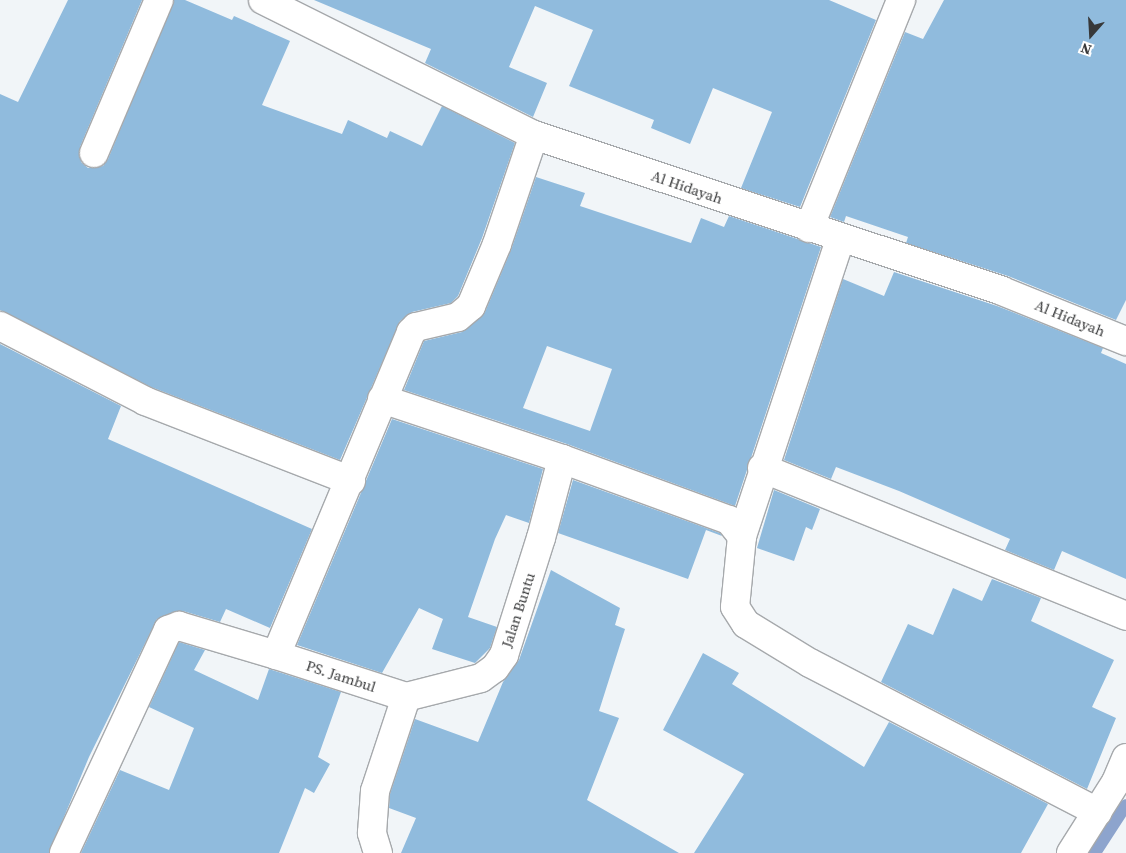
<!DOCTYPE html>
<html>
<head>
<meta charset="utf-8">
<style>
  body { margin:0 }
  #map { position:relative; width:1126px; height:853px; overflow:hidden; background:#f1f5f8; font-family:"Source Serif 4",serif }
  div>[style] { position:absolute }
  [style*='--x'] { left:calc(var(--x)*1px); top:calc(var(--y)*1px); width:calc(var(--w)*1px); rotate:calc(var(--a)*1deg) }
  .stream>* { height:12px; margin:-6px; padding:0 6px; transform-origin:6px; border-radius:6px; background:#8da4cd }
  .building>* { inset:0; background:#90bbdd }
  .roads { filter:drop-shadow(1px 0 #a6a9ac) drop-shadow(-1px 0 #a6a9ac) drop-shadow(0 1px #a6a9ac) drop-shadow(0 -1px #a6a9ac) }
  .street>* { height:28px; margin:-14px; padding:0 14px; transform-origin:14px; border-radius:14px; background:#fff }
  span { translate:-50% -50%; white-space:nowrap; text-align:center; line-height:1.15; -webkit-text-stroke:5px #fff; paint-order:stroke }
  .street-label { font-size:15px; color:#373839 }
  .north { position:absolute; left:1066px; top:10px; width:50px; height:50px; -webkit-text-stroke:4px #fff; paint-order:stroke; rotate:199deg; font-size:14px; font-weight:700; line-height:20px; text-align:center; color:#373839 }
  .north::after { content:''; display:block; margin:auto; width:18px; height:22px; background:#373839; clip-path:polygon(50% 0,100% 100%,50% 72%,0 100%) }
</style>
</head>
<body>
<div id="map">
  <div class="stream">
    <div style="--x:1095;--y:853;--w:57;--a:-57.1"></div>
  </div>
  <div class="building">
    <div style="clip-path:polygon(68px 0,142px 0,80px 147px,81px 162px,88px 168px,103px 166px,108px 159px,174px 0,185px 0,232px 20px,234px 16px,290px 41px,262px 105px,342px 134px,348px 120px,387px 138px,390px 131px,422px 146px,442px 106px,515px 143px,482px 238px,458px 296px,451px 303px,412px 312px,400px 321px,340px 460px,151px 387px,0 310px,0 94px,18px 102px)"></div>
    <div style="clip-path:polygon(314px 0,829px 0,876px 20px,800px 207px,741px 188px,772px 112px,713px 88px,690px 144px,651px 128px,654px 120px,569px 86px,593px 30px,535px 6px,509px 67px,547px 83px,533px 117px,425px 63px,431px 49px)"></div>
    <div style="clip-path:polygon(944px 0,1126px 0,1126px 300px,1116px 320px,1008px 276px,906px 243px,908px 237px,846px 216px,844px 222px,830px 217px,905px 32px,923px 39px)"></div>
    <div style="clip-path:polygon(evenodd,536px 177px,585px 193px,580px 206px,691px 243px,701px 218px,724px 227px,729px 216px,821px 247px,735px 506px,567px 444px,404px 390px,424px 341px,462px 332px,485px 312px,511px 250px,536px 177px,547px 346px,612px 369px,590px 431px,523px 408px,547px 346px)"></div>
    <div style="clip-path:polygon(894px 272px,997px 306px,1103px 348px,1101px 353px,1126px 364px,1126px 579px,1062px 551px,1054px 570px,1005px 550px,1010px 539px,899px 491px,836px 467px,831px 479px,784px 460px,843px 279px,884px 296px)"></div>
    <div style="clip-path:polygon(0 344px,121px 406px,108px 439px,312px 529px,270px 628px,226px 609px,220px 622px,183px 611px,157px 619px,89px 757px,49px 853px,0 853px)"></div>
    <div style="clip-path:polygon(392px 419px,543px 469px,529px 523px,506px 515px,495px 539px,468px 617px,497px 627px,490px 648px,475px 663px,432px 649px,443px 619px,419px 608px,382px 673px,297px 645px)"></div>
    <div style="clip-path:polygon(573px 480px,720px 533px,722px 536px,706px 530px,688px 579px,558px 533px)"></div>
    <div style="clip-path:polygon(774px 490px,820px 509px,812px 530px,806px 527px,794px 561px,757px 548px)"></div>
    <div style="clip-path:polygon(551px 570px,620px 608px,615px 625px,625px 629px,599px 711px,619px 718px,587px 800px,679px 853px,401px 853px,416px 818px,389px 808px,390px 794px,415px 719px,478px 742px,503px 682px,519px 660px)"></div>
    <div style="clip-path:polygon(992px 579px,1041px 598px,1031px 621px,1114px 660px,1092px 707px,1116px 718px,1087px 789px,881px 682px,908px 624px,933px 635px,953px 588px,982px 601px)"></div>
    <div style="clip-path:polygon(179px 642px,205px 650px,194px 670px,258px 700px,269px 669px,341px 692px,318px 757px,330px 764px,314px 793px,305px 788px,279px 853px,81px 853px,120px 770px,169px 790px,194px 728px,149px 707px)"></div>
    <div style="clip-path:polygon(703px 653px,739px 673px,732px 684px,864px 767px,889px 722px,1048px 804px,1021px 853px,694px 853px,744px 774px,663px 730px)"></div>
  </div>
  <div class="roads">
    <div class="street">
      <div style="--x:263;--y:0;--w:303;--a:26.5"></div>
      <div style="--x:534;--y:135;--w:493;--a:18.4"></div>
      <div style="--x:1002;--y:291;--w:134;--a:22"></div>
      <div style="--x:94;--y:153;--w:166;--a:-67"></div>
      <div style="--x:809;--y:228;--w:246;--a:-68"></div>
      <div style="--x:0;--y:326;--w:163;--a:27.3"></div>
      <div style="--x:145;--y:401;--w:221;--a:21.2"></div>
      <div style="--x:382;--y:399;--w:190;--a:18.4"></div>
      <div style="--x:562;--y:459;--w:178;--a:20.1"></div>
      <div style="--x:729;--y:520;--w:21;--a:51"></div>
      <div style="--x:742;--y:536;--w:71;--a:95.6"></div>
      <div style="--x:735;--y:607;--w:20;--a:57"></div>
      <div style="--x:746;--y:624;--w:75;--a:31.4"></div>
      <div style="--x:810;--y:663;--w:324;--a:27.4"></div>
      <div style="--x:762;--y:468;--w:393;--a:22.1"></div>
      <div style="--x:742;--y:536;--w:313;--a:-71.7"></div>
      <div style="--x:276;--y:655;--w:137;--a:17.9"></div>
      <div style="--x:406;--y:697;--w:77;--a:-14.2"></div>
      <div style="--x:481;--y:678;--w:17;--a:-36"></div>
      <div style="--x:495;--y:668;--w:16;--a:-55"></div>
      <div style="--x:504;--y:655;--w:123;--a:-72.5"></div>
      <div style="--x:541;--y:538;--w:82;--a:-75.1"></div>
      <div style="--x:64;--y:853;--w:246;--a:-65"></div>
      <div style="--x:168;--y:630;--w:12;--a:-20"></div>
      <div style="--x:179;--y:626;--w:101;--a:16.6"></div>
      <div style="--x:276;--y:655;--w:350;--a:-67.3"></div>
      <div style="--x:411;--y:332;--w:7;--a:-45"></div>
      <div style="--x:416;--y:327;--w:43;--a:-13.4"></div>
      <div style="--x:458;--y:317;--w:17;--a:-40"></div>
      <div style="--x:471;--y:306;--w:67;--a:-67.2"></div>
      <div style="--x:497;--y:244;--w:115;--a:-71.3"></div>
      <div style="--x:378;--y:853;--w:21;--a:-107"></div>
      <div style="--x:372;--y:833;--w:42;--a:-85.9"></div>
      <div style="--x:375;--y:791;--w:99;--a:-71.7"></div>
      <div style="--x:1071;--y:853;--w:84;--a:-57.6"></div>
      <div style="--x:1116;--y:782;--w:26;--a:-67"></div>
    </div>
  </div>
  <div class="street-label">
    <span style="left:687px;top:187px;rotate:19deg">Al Hidayah</span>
    <span style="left:1070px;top:318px;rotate:22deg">Al Hidayah</span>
    <span style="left:518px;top:610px;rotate:-72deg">Jalan Buntu</span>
    <span style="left:341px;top:676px;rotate:18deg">PS. Jambul</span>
  </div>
  <div class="north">N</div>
</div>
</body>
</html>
